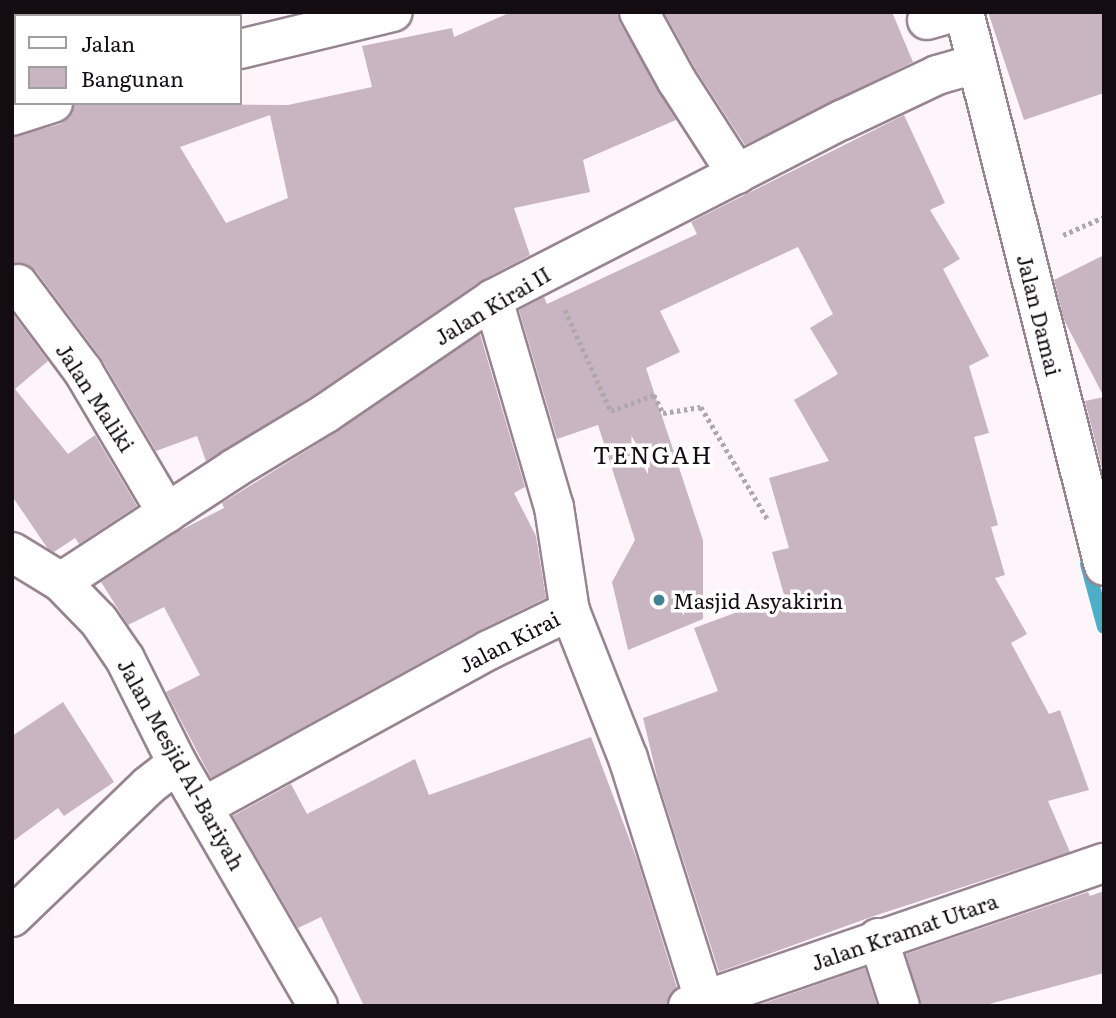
<!DOCTYPE html>
<html>
<head>
<meta charset="utf-8">
<style>
  body { margin:0 }
  #map { position:relative; width:1116px; height:1018px; overflow:hidden; background:#fdf5fa; font-family:Literata,serif }
  div>[style] { position:absolute }
  [style*='--x'] { left:calc(var(--x)*1px); top:calc(var(--y)*1px); width:calc(var(--w)*1px); rotate:calc(var(--a)*1deg) }
  .stream>* { height:14px; margin:-7px; padding:0 7px; transform-origin:7px; border-radius:7px; background:#4caec9 }
  .building>* { inset:0; background:#c9b5c1 }
  .path>* { height:4.5px; margin-top:-2.25px; transform-origin:0; background:repeating-linear-gradient(90deg,#aea7ab 0 3.5px,transparent 0 7px) }
  .roads { filter:drop-shadow(2px 0 #978490) drop-shadow(-2px 0 #978490) drop-shadow(0 2px #978490) drop-shadow(0 -2px #978490) }
  .street>* { height:38px; margin:-19px; padding:0 19px; transform-origin:19px; border-radius:19px; background:#fff }
  .dots>* { width:19px; height:19px; translate:-50% -50%; box-sizing:border-box; border:4px solid #fff; border-radius:50% }
  span { translate:-50% -50%; white-space:nowrap; text-align:center; line-height:1.15; -webkit-text-stroke:7px #fff; paint-order:stroke }
  .street-label { font-size:21px; color:#130d11 }
  .poi-label { font-size:21px; color:#130d11 }
  .left { translate:0 -50%; text-align:left }
  .quarter-label { font-size:24px; color:#130d11; letter-spacing:2px }
  .frame { position:absolute; inset:0; border:14px solid #130d11; pointer-events:none }
  .legend { position:absolute; left:14px; top:14px; width:228px; height:91px; box-sizing:border-box; background:#fff; border:2px solid #a19ea0; margin:0; padding:9px 12px; list-style:none; font-size:21px; color:#130d11 }
  .legend li { display:flex; align-items:center; gap:14px; height:35px }
  .legend b { width:35px; border:2px solid #a19ea0 }
</style>
</head>
<body>
<div id="map">
  <div class="stream">
    <div style="--x:1087;--y:564;--w:65;--a:74.9"></div>
  </div>
  <div class="building">
    <div style="clip-path:polygon(evenodd,511px 12px,617px 12px,620px 23px,676px 120px,583px 160px,590px 192px,514px 208px,530px 255px,481px 281px,314px 395px,206px 461px,197px 436px,156px 451px,101px 358px,36px 271px,26px 264px,12px 263px,12px 137px,60px 124px,70px 117px,74px 103px,288px 105px,372px 87px,362px 46px,452px 28px,454px 37px,511px 12px,270px 115px,288px 198px,226px 223px,180px 147px,270px 115px)"></div>
    <div style="clip-path:polygon(664px 12px,892px 12px,913px 62px,745px 145px,696px 70px)"></div>
    <div style="clip-path:polygon(988px 12px,1104px 12px,1104px 93px,1024px 120px)"></div>
    <div style="clip-path:polygon(904px 115px,945px 203px,930px 210px,960px 259px,943px 269px,989px 356px,969px 366px,989px 433px,974px 437px,998px 525px,991px 527px,1005px 575px,995px 578px,1027px 634px,1011px 643px,1049px 714px,1060px 710px,1089px 790px,1048px 801px,1070px 852px,871px 917px,719px 972px,658px 781px,643px 718px,718px 691px,694px 628px,784px 595px,772px 552px,789px 548px,769px 478px,829px 461px,794px 400px,838px 374px,810px 328px,833px 314px,798px 247px,660px 311px,680px 352px,646px 368px,703px 540px,703px 619px,628px 650px,612px 582px,635px 540px,598px 425px,557px 439px,519px 310px,544px 297px,547px 304px,697px 234px,691px 222px)"></div>
    <div style="clip-path:polygon(1104px 255px,1104px 397px,1064px 320px,1054px 280px)"></div>
    <div style="clip-path:polygon(12px 313px,48px 361px,15px 389px,68px 454px,95px 435px,137px 506px,79px 544px,75px 538px,54px 552px,48px 549px,12px 496px)"></div>
    <div style="clip-path:polygon(480px 334px,525px 487px,514px 493px,536px 536px,546px 598px,478px 631px,211px 778px,166px 692px,200px 675px,164px 607px,128px 625px,101px 582px,177px 532px,224px 508px,222px 503px,338px 431px)"></div>
    <div style="clip-path:polygon(1104px 397px,1104px 476px,1085px 401px)"></div>
    <div style="clip-path:polygon(63px 702px,114px 782px,64px 816px,58px 808px,12px 842px,12px 736px)"></div>
    <div style="clip-path:polygon(591px 737px,638px 862px,677px 988px,671px 992px,667px 1006px,364px 1006px,321px 917px,298px 928px,233px 816px,291px 784px,307px 814px,415px 759px,429px 795px)"></div>
    <div style="clip-path:polygon(1104px 891px,1104px 973px,982px 1006px,921px 1006px,906px 954px,1088px 892px,1090px 896px)"></div>
    <div style="clip-path:polygon(865px 968px,877px 1006px,756px 1006px)"></div>
  </div>
  <div class="path">
    <div style="--x:1063;--y:235;--w:45;--a:-23.7"></div>
    <div style="--x:565;--y:310;--w:111;--a:65.5"></div>
    <div style="--x:611;--y:411;--w:46;--a:-20.4"></div>
    <div style="--x:654;--y:395;--w:20;--a:63"></div>
    <div style="--x:663;--y:413;--w:38;--a:-9"></div>
    <div style="--x:701;--y:407;--w:131;--a:59.3"></div>
  </div>
  <div class="roads">
    <div class="street">
      <div style="--x:639;--y:12;--w:79;--a:61.2"></div>
      <div style="--x:677;--y:81;--w:111;--a:57.2"></div>
      <div style="--x:964;--y:12;--w:571;--a:75.82"></div>
      <div style="--x:927;--y:20;--w:29;--a:-16"></div>
      <div style="--x:240;--y:49;--w:157;--a:-13.6"></div>
      <div style="--x:12;--y:116;--w:43;--a:-17.6"></div>
      <div style="--x:18;--y:284;--w:109;--a:53.2"></div>
      <div style="--x:83;--y:371;--w:165;--a:59.4"></div>
      <div style="--x:493;--y:299;--w:217;--a:73.7"></div>
      <div style="--x:554;--y:507;--w:105;--a:81.3"></div>
      <div style="--x:570;--y:611;--w:158;--a:68.5"></div>
      <div style="--x:628;--y:758;--w:253;--a:72.5"></div>
      <div style="--x:12;--y:552;--w:57;--a:31.5"></div>
      <div style="--x:61;--y:582;--w:54;--a:45.7"></div>
      <div style="--x:99;--y:621;--w:46;--a:55.6"></div>
      <div style="--x:125;--y:659;--w:116;--a:63.4"></div>
      <div style="--x:177;--y:763;--w:281;--a:59.9"></div>
      <div style="--x:61;--y:582;--w:208;--a:-33.2"></div>
      <div style="--x:235;--y:468;--w:106;--a:-31.1"></div>
      <div style="--x:326;--y:413;--w:202;--a:-34.3"></div>
      <div style="--x:493;--y:299;--w:392;--a:-27.2"></div>
      <div style="--x:842;--y:120;--w:105;--a:-25.3"></div>
      <div style="--x:937;--y:75;--w:41;--a:-15.8"></div>
      <div style="--x:203;--y:807;--w:326;--a:-28.8"></div>
      <div style="--x:489;--y:650;--w:90;--a:-25.7"></div>
      <div style="--x:12;--y:917;--w:189;--a:-43.9"></div>
      <div style="--x:148;--y:786;--w:37;--a:-38"></div>
      <div style="--x:878;--y:938;--w:71;--a:72.1"></div>
      <div style="--x:688;--y:1006;--w:440;--a:-19"></div>
    </div>
  </div>
  <div class="dots">
    <div style="left:659px;top:600px;background:#418295"></div>
  </div>
  <div class="street-label">
    <span style="left:492px;top:305px;rotate:-31deg">Jalan Kirai II</span>
    <span style="left:1040px;top:315px;rotate:76deg">Jalan Damai</span>
    <span style="left:96px;top:397px;rotate:57deg">Jalan Maliki</span>
    <span style="left:509px;top:641px;rotate:-27deg">Jalan Kirai</span>
    <span style="left:182px;top:764px;rotate:61deg">Jalan Mesjid Al-Bariyah</span>
    <span style="left:904px;top:931px;rotate:-19deg">Jalan Kramat Utara</span>
  </div>
  <div class="poi-label">
    <span class="left" style="left:673px;top:600px">Masjid Asyakirin</span>
  </div>
  <div class="quarter-label">
    <span style="left:653px;top:454px">TENGAH</span>
  </div>
  <div class="frame"></div>
  <ul class="legend">
  <li><b style="height:9px;background:#fff"></b>Jalan</li>
  <li><b style="height:19px;background:#c9b5c1"></b>Bangunan</li>
  </ul>
</div>
</body>
</html>
